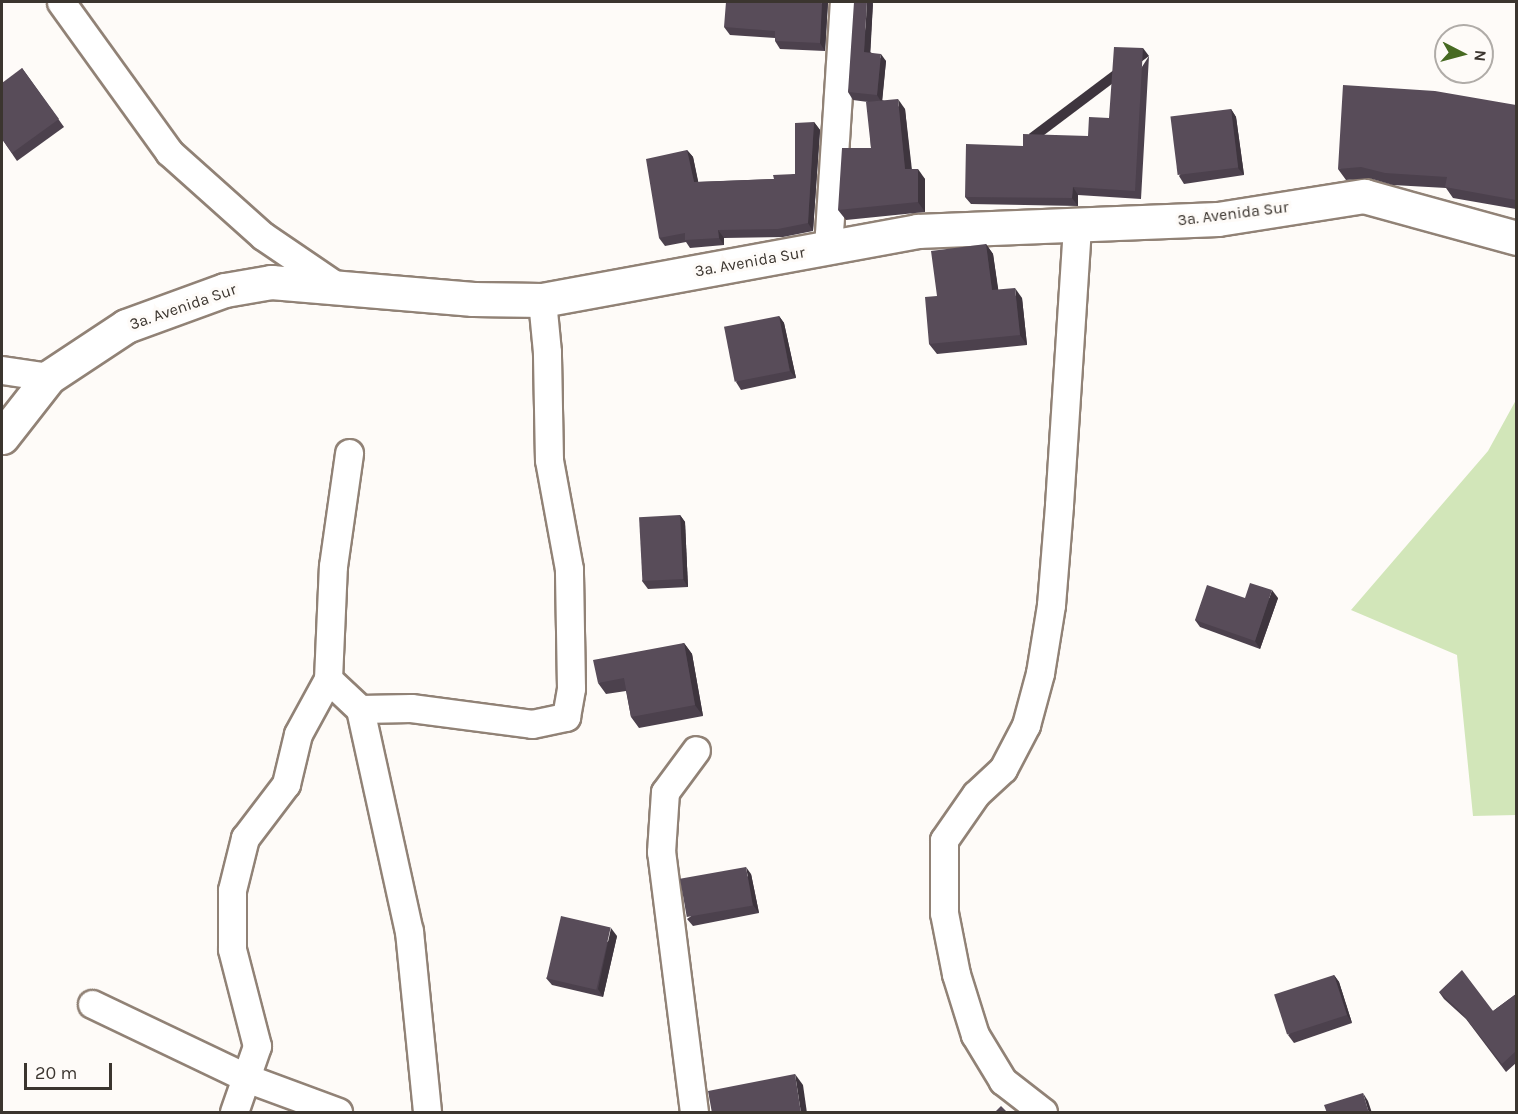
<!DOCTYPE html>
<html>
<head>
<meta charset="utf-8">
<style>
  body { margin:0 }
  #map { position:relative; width:1518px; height:1114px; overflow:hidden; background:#fefbf8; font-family:Karla,sans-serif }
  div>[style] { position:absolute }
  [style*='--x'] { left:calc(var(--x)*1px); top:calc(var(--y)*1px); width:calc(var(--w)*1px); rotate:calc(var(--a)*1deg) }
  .green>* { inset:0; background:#d2e6b9 }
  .roads { filter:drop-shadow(2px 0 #918276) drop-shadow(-2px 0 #918276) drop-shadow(0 2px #918276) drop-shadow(0 -2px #918276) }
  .minor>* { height:27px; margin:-13.5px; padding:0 13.5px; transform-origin:13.5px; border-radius:13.5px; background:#fff }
  .tertiary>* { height:33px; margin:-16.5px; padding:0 16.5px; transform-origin:16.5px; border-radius:16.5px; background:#fff }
  .wall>* { inset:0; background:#4c414d }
  .shaded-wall>* { inset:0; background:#3e353e; transform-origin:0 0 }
  .building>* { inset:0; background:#584c59; transform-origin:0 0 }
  span { translate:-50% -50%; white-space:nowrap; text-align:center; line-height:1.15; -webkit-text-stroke:6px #fefbf8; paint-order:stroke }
  .street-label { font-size:16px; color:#3b352f }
  .frame { position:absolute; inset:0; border:3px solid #3b352f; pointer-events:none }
  .north { position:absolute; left:1434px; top:24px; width:60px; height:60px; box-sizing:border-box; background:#fefbf8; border:2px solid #b0aca8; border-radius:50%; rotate:96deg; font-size:16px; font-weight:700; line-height:24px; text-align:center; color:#3b352f }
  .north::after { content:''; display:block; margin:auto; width:21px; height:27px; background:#476a22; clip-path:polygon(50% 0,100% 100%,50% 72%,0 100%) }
  .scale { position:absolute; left:24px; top:1063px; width:88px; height:27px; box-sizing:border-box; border:3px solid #3b352f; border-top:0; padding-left:8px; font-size:18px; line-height:21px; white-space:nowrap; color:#3b352f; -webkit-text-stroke:4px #fefbf8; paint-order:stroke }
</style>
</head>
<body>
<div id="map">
  <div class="green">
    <div style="clip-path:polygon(1516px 400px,1516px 815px,1473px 816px,1457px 655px,1351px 610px,1488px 451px)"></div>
  </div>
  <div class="roads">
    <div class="minor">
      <div style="--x:61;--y:2;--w:185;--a:54.2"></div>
      <div style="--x:169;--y:152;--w:126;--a:41.8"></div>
      <div style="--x:263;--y:236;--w:87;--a:34.2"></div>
      <div style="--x:828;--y:248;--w:247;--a:-86.3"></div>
      <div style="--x:2;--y:370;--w:48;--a:8.5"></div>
      <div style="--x:328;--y:679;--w:44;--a:43.2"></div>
      <div style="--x:360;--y:709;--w:51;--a:-1.1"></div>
      <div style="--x:411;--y:708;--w:122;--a:7.5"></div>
      <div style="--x:532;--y:724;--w:35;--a:-12"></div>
      <div style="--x:566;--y:717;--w:29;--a:-80"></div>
      <div style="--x:571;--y:688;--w:119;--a:-91"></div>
      <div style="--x:569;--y:569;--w:111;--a:-100.4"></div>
      <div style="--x:549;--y:460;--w:108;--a:-91.1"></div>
      <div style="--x:547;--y:352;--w:52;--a:-95.5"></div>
      <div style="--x:360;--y:709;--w:227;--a:77.6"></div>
      <div style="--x:409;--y:931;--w:182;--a:84.3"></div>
      <div style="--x:92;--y:1004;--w:174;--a:25.5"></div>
      <div style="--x:249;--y:1079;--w:95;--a:20.3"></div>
      <div style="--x:234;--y:1112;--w:70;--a:-70.8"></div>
      <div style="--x:257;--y:1046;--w:100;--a:-104.5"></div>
      <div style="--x:232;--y:949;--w:59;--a:-90"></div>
      <div style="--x:232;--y:890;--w:54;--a:-76"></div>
      <div style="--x:245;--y:838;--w:68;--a:-52.8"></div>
      <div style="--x:286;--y:784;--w:51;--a:-76.5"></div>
      <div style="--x:298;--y:734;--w:63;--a:-61.4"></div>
      <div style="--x:328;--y:679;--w:113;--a:-87.5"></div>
      <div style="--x:333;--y:566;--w:114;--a:-81.9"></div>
      <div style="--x:694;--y:1112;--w:262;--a:-97.2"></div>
      <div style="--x:661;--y:852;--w:60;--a:-86.2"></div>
      <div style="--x:665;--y:792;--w:52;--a:-53.6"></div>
      <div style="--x:1043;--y:1112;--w:51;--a:-142.2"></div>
      <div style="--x:1003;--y:1081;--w:54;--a:-121.3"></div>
      <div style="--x:975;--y:1035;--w:64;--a:-107.3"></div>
      <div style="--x:956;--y:974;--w:62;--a:-101.1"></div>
      <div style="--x:944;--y:913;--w:73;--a:-90"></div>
      <div style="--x:944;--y:840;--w:56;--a:-55.2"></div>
      <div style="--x:976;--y:794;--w:37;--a:-43"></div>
      <div style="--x:1003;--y:769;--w:50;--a:-62.4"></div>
      <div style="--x:1026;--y:725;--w:54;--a:-74.9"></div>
      <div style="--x:1040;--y:673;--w:69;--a:-80.8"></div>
      <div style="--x:1051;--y:605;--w:100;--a:-85.4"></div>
      <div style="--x:1059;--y:505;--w:279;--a:-86.3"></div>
    </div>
    <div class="tertiary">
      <div style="--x:2;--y:437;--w:76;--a:-51.9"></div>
      <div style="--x:49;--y:377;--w:92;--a:-33.5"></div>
      <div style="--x:126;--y:326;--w:105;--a:-20"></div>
      <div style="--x:225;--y:290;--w:47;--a:-9.9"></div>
      <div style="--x:271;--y:282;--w:203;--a:4.8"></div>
      <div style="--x:473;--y:299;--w:69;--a:0.8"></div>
      <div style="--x:542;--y:300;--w:381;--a:-10.4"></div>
      <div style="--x:917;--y:231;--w:301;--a:-2.3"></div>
      <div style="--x:1218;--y:219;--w:148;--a:-9"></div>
      <div style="--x:1364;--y:196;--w:158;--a:15.4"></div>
    </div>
  </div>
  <div class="wall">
    <div style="clip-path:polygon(828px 2px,825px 51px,780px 49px,775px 41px,775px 38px,730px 35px,724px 27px)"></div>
    <div style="clip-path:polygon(873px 2px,870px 52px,886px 61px,882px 100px,905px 109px,911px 169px,925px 179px,925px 212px,846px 220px,838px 210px,871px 148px,868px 102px,853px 100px,848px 92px)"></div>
    <div style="clip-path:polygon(1149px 56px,1141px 199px,1078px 195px,1078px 206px,971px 204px,965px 197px,1023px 146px,1088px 136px,1109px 118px)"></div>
    <div style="clip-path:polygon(22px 68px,64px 127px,17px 161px,2px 139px)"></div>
    <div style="clip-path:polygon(1516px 105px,1516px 209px,1453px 198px,1446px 188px,1393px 185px,1369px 178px,1346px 180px,1338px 169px)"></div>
    <div style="clip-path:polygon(1231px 109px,1236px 117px,1244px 175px,1184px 184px,1179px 176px)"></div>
    <div style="clip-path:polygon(814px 122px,820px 130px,813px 231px,783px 237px,724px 238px,724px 245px,690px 248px,686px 242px,665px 246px,659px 238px,687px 150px,693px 157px,698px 182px,774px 179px,795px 174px)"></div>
    <div style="clip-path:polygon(986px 244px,993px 254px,998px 290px,1022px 298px,1027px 345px,937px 354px,929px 344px,937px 296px)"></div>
    <div style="clip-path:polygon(779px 316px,784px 323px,796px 378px,741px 390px,736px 382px)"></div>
    <div style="clip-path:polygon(680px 515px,685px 522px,688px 587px,648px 589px,642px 581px)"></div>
    <div style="clip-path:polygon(1245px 598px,1278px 598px,1260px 649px,1200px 627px,1195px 620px)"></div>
    <div style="clip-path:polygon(684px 643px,692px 654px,703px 716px,639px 728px,631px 717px,626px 691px,606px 694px,598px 683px)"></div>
    <div style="clip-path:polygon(751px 874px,759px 913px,693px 926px,687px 919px)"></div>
    <div style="clip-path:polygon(617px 936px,603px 997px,552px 985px,546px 978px)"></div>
    <div style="clip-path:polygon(1334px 975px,1339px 982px,1352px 1023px,1294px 1043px,1288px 1035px)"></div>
    <div style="clip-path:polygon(1439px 992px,1493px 1011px,1516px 994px,1516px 1063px,1506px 1072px,1466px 1019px,1444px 999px)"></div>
  </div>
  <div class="shaded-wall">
    <div style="clip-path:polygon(822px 2px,828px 2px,825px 51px,820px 43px)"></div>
    <div style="clip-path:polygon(867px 2px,873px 2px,870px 60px,864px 52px)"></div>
    <div style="left:1143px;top:48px;width:10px;height:143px;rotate:53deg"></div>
    <div style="clip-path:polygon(881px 54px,886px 61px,882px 103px,877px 95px)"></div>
    <div style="clip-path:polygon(898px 99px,905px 109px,913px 179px,905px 169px)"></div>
    <div style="clip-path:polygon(1231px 109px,1236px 117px,1244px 175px,1238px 168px)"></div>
    <div style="clip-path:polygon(814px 122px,820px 130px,813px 231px,808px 223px)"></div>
    <div style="clip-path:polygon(687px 150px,693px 157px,700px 190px,694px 182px)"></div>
    <div style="clip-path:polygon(918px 169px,925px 179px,925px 212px,918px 202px)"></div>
    <div style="clip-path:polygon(1073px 187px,1078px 195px,1078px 206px,1072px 198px)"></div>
    <div style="clip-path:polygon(718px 230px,724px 238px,724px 245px,719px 238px)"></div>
    <div style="clip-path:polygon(986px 244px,993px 254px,1000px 301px,992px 290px)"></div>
    <div style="clip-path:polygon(1015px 288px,1022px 298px,1027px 345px,1020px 335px)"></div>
    <div style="clip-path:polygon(779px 316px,784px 323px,796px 378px,790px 371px)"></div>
    <div style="clip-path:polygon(680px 515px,685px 522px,688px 587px,683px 579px)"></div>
    <div style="clip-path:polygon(1272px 590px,1278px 598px,1260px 649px,1255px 641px)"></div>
    <div style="clip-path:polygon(684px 643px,692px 654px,703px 716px,695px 705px)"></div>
    <div style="clip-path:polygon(746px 867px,751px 874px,759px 913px,753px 905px)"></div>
    <div style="clip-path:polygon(611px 928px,617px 936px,603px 997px,598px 989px)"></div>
    <div style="clip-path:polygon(1334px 975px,1339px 982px,1352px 1023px,1347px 1015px)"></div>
    <div style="clip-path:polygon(795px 1074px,803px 1085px,807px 1113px,801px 1113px)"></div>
    <div style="clip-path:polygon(1363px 1093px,1368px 1101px,1372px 1113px,1369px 1113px)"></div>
  </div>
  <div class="building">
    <div style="clip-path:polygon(726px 2px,822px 2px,820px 43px,775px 41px,775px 31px,724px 27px)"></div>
    <div style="clip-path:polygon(854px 2px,867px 2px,864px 52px,881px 54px,877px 95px,848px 92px)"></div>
    <div style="clip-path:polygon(1114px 47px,1143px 48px,1135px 191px,1073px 187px,1072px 198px,965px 197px,966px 144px,1023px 146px,1023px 134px,1088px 136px,1089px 117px,1109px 118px)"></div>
    <div style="clip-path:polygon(22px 68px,59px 119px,12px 153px,2px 139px,2px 83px)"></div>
    <div style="clip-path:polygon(1343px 85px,1435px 91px,1516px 105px,1516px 200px,1445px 187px,1447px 177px,1385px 173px,1361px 167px,1338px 169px)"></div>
    <div style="clip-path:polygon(898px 99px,905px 169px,918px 169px,918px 202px,838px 210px,842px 148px,871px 148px,866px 102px)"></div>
    <div style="left:1231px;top:109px;width:59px;height:61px;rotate:83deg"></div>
    <div style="clip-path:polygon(814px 122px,808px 223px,778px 229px,718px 230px,719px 238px,685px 240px,685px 233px,659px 238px,646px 159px,687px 150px,694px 182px,774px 179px,773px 175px,795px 174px,795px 123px)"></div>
    <div style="clip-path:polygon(986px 244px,992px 290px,1015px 288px,1020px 335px,929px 344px,925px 297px,937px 296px,931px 251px)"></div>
    <div style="left:779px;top:316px;width:56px;height:56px;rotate:79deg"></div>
    <div style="left:680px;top:515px;width:64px;height:41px;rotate:87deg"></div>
    <div style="clip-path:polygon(1250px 583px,1272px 590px,1255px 641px,1195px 620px,1207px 585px,1245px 598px)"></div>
    <div style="clip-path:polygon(684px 643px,695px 705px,631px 717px,624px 678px,598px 683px,593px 660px)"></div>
    <div style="left:746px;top:867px;width:39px;height:67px;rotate:80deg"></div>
    <div style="left:561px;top:916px;width:51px;height:64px;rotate:13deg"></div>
    <div style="clip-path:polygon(1462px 970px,1493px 1011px,1516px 994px,1516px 1051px,1502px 1064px,1461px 1012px,1439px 992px)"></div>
    <div style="left:1334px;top:975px;width:42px;height:63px;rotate:72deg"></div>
    <div style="clip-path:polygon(795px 1074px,801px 1113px,712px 1113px,708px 1091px)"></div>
    <div style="clip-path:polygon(1363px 1093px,1369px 1113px,1327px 1113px,1324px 1105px)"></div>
    <div style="clip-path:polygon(1001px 1106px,1008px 1113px,994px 1113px)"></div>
  </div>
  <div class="street-label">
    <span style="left:1233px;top:214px;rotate:-7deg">3a. Avenida Sur</span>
    <span style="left:750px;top:262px;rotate:-10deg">3a. Avenida Sur</span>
    <span style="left:183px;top:307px;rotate:-19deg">3a. Avenida Sur</span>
  </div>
  <div class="frame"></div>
  <div class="north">N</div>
  <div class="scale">20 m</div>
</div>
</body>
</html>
